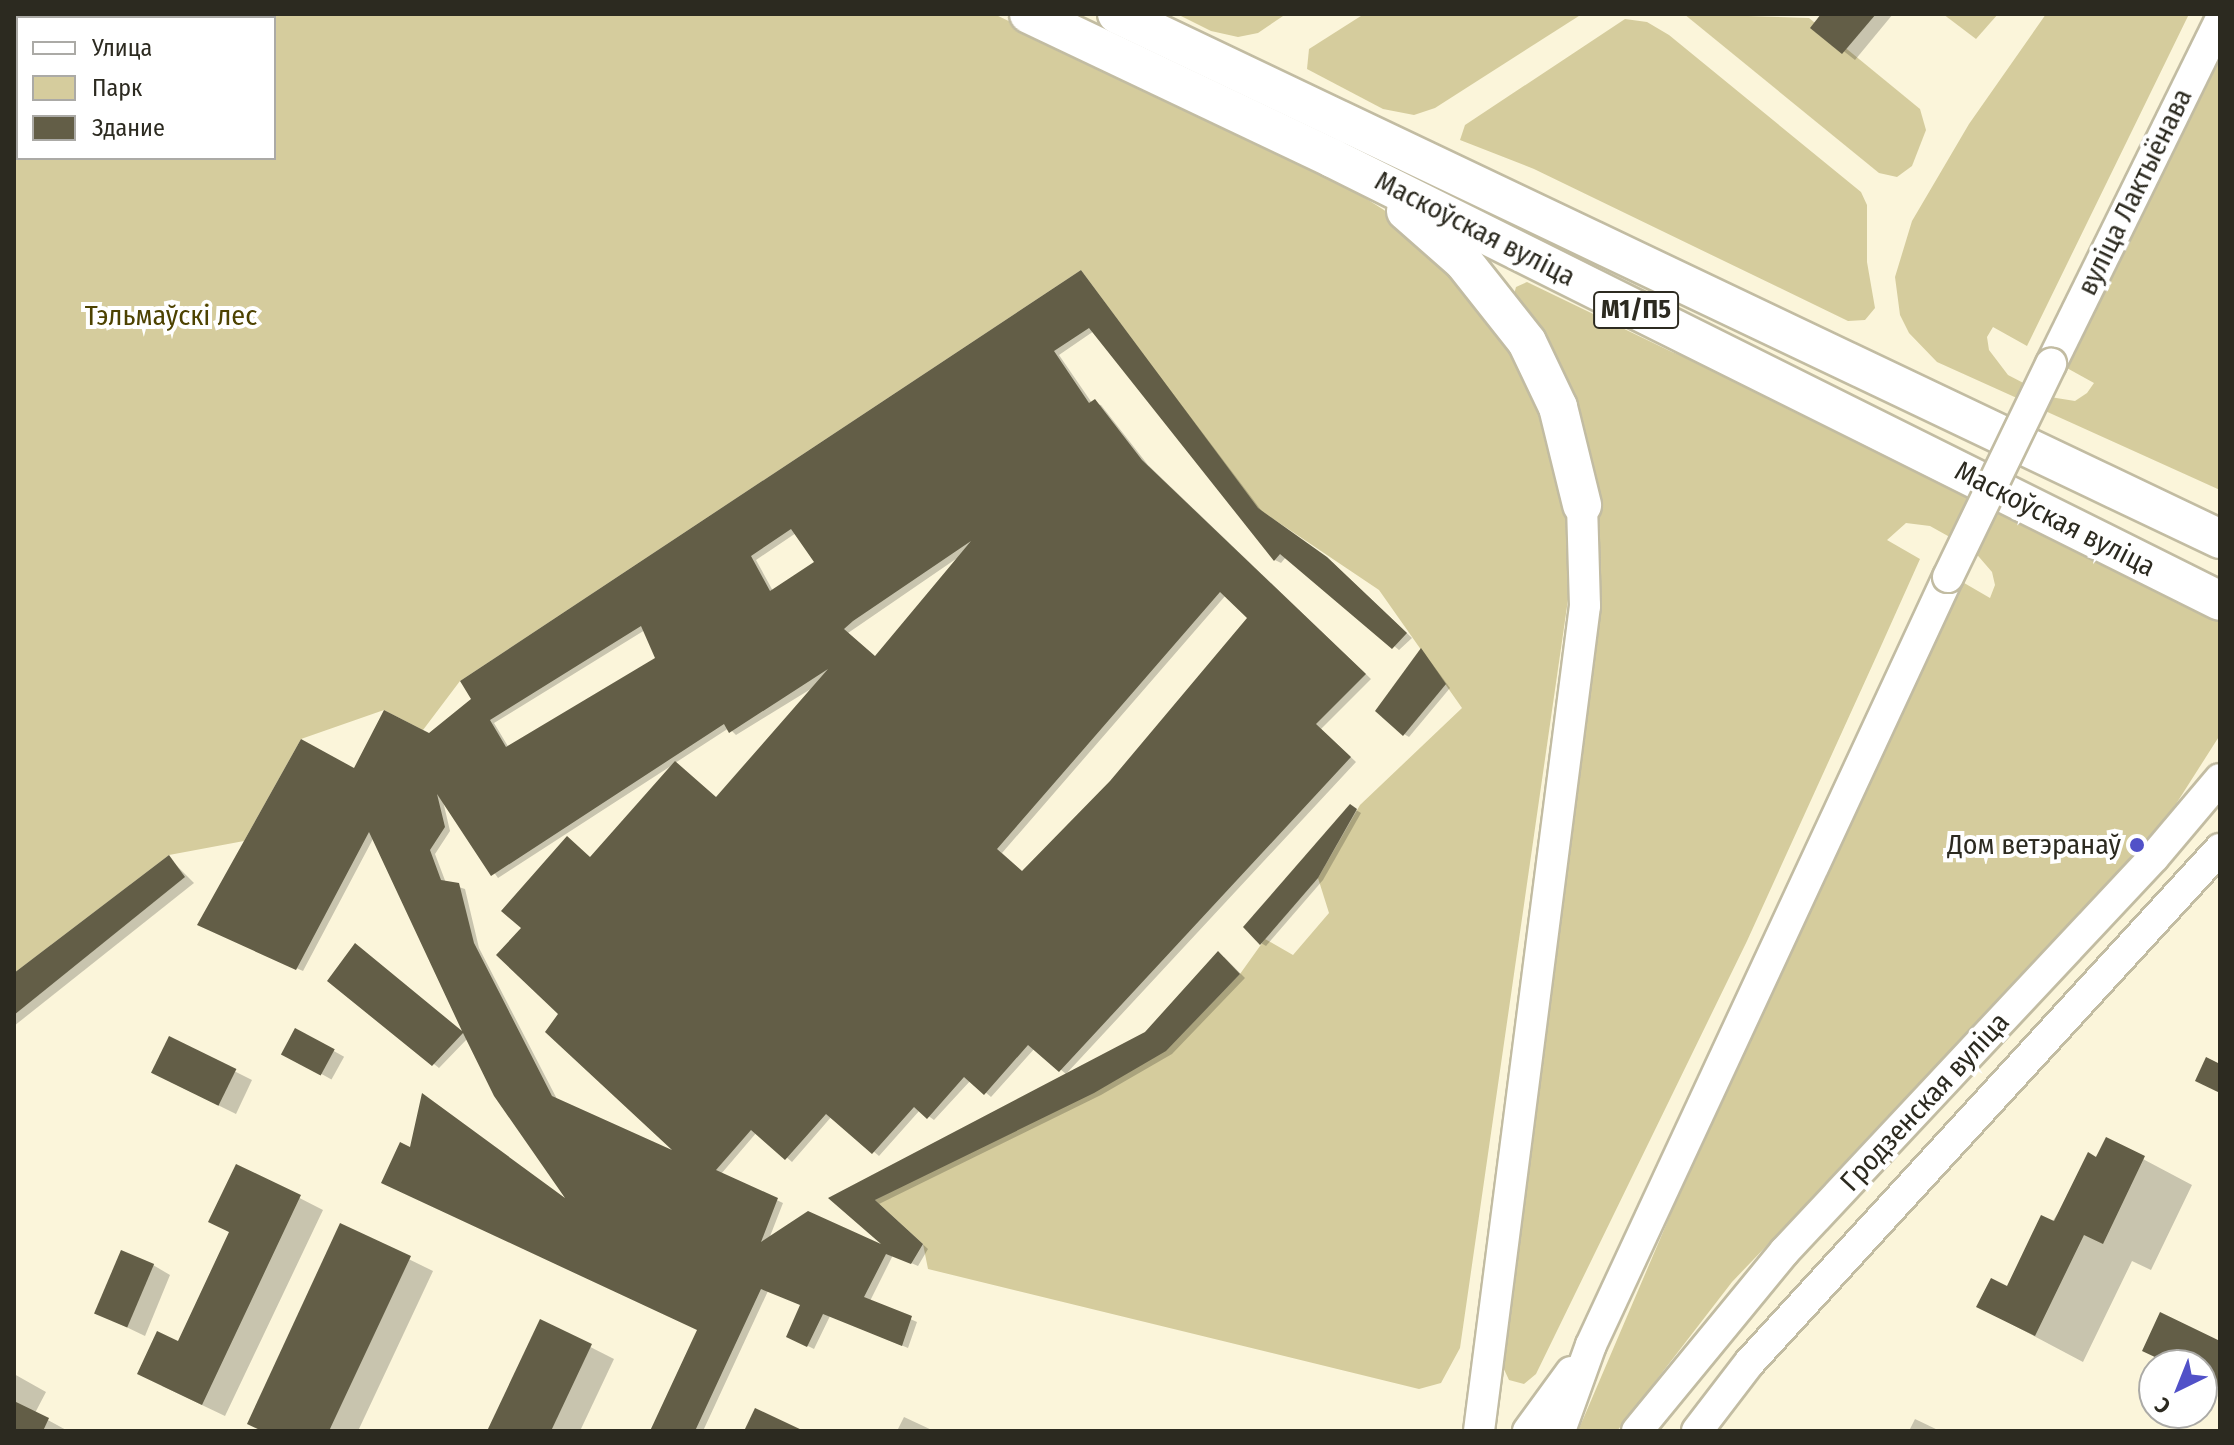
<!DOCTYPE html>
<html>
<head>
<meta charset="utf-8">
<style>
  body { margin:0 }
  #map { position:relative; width:2234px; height:1445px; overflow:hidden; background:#fbf5da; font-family:"Fira Sans Condensed",sans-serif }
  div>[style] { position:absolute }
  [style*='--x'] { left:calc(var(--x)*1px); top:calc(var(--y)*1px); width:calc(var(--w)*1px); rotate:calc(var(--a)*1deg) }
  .green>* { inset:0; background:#d5cc9d }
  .shadow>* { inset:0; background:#0003; transform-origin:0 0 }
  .building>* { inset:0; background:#635e47; transform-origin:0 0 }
  .roads { filter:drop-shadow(2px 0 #c2bca2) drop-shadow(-2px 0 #c2bca2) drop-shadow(0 2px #c2bca2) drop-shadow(0 -2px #c2bca2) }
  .secondary>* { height:30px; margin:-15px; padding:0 15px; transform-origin:15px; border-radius:15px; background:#fff }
  .highway>* { height:38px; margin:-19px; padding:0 19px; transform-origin:19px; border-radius:19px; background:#fff }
  .bridges { filter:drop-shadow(2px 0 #c2bca2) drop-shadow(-2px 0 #c2bca2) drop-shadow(0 2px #c2bca2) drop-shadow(0 -2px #c2bca2) }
  .secondary-bridge>* { height:30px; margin:-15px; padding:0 15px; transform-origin:15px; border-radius:15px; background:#fff }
  .dots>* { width:22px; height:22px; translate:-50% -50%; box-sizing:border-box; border:4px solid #fff; border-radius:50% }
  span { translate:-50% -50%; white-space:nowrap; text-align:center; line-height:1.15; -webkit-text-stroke:8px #fff; paint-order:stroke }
  .shield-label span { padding:2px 6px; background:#fff; border:2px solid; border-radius:6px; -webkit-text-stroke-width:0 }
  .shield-label { font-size:26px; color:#2c2a20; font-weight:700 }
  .street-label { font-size:28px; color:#2c2a20 }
  .park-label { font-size:28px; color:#4d4201 }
  .poi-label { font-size:28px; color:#2c2a20 }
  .right { translate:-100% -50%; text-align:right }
  .frame { position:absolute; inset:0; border:16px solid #2c2a20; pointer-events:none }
  .legend { position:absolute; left:16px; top:16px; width:260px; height:144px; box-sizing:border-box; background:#fff; border:2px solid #abaaa6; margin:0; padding:10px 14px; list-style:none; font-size:24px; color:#2c2a20 }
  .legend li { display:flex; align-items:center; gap:16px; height:40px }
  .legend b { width:40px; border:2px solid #abaaa6 }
  .north { position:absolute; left:2138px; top:1349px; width:80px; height:80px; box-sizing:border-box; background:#fff; border:2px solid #abaaa6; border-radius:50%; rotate:223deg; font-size:22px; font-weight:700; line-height:32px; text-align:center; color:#2c2a20 }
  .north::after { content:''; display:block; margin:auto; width:28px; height:36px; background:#5151c8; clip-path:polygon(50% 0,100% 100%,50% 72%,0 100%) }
</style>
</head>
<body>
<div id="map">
  <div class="green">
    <div style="clip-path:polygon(evenodd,14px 14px,994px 14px,1318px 168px,1384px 210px,1445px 263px,1510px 350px,1545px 422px,1564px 500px,1572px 572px,1460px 1348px,1441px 1383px,1419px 1389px,928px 1269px,923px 1244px,875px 1200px,1165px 1051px,1240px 974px,1265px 939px,1293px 955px,1329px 913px,1318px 878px,1360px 805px,1462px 708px,1379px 590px,1257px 508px,1081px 270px,460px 681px,423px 730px,384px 710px,301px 739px,244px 841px,169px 855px,14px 973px,14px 14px,18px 18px,274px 18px,274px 158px,18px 158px,18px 18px)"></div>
    <div style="clip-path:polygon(1177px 14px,1286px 14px,1258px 33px,1238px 37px,1211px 31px)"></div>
    <div style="clip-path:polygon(1364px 14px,1582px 14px,1435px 108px,1414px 115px,1383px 109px,1307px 69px,1309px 49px)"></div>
    <div style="clip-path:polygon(1684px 14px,1809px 18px,1920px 109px,1926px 130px,1912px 166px,1897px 177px,1879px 173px)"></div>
    <div style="clip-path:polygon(1943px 14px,1998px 14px,1976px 39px)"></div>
    <div style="clip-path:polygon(2046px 14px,2189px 14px,2027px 346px,1993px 327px,1987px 337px,1989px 350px,2008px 375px,2050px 397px,2075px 401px,2087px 393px,2094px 383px,2056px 362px,2220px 55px,2220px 490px,1937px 362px,1909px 333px,1900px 315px,1895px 277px,1912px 221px,1969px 124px)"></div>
    <div style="clip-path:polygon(1625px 19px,1647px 22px,1669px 35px,1861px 192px,1867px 205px,1867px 262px,1875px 308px,1865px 320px,1848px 321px,1534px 169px,1460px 140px,1465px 125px)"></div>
    <div style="clip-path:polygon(1527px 282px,1672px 352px,1752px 382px,2220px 619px,2220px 735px,2176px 804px,2122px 873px,1732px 1282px,1617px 1431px,1578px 1431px,1764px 996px,1959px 580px,1990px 598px,1995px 585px,1992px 572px,1973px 550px,1930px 526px,1906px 523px,1887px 540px,1920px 559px,1877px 655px,1747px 941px,1536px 1374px,1524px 1384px,1509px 1380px,1502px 1365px,1599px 589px,1596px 506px,1513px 298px,1516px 287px)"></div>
  </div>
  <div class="shadow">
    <div style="clip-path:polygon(1824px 14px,1893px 14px,1855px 60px,1813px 27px)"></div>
    <div style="clip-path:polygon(evenodd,1081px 272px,1264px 514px,1333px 563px,1412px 638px,1399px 650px,1286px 557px,1281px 563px,1275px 560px,1094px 331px,1059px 355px,1092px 403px,1101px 405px,1148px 465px,1371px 679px,1321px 729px,1356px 762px,1066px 1074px,1035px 1048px,991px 1097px,971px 1080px,934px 1120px,920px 1110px,879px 1156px,832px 1116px,792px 1162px,757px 1132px,721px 1174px,783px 1203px,769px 1239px,889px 1250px,832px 1198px,1146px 1033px,1224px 957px,1245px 978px,1172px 1054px,1101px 1095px,879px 1204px,928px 1249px,918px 1266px,893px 1255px,870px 1301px,917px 1322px,908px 1348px,830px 1316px,814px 1349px,794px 1339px,803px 1305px,768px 1291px,703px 1431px,652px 1431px,700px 1329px,468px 1038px,439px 1068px,330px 981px,355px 945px,466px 1035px,374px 837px,303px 971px,206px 928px,354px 771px,429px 736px,1081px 272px,796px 533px,817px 563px,773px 591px,756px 560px,796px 533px,1081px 272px,969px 550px,876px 658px,848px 633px,969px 550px,1081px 272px,1226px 595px,1250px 617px,1111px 783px,1024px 873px,1002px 853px,1226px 595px,1081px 272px,645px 630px,658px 659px,509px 748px,494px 723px,645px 630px,1081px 272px,819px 684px,718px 799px,675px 763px,729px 728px,736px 735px,819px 684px,1081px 272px,674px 764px,591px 858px,560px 1014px,680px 1156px,558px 1101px,479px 948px,465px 889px,446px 883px,435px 854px,450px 831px,443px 801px,498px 878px,674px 764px)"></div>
    <div style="clip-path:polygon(1422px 650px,1450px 688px,1409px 737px,1404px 734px)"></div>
    <div style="clip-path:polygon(1351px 807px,1361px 813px,1323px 880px,1266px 946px,1261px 943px)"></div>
    <div style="clip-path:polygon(169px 858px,194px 883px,14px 1026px,14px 976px)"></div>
    <div style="left:296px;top:1030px;width:55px;height:26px;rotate:29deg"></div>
    <div style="clip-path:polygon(170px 1039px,252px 1080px,236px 1114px,171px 1082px)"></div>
    <div style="clip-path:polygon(2107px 1140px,2192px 1185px,2151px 1270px,2132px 1261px,2083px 1362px,1979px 1307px,2008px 1288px)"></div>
    <div style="clip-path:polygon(237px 1166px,323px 1210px,225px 1416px,162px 1386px,231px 1233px,211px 1222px)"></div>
    <div style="clip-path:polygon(341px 1226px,433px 1271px,358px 1431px,263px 1431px)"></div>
    <div style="clip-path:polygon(153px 1265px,170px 1275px,145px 1336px,97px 1313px)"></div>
    <div style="clip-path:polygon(541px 1322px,614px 1359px,580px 1431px,489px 1431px)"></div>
    <div style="clip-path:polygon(2220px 1344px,2220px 1391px,2202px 1382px,2202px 1365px,2170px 1365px,2144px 1350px)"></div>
    <div style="clip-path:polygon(14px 1374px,46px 1392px,35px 1413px,68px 1431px,14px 1431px)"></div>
    <div style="clip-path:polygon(904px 1417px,934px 1431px,897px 1431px)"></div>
    <div style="clip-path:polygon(1915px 1419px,1940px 1431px,1909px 1431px)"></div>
  </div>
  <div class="building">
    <div style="clip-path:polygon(1821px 14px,1876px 14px,1842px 54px,1810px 28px)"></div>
    <div style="clip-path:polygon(evenodd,1081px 270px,1258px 508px,1327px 557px,1407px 633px,1392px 649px,1280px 554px,1274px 561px,1089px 328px,1054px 351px,1089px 403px,1095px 399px,1142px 460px,1366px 674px,1316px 724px,1351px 757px,1059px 1072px,1028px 1045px,984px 1095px,964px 1077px,927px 1119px,914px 1107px,872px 1154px,826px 1114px,785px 1160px,751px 1130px,716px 1170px,778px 1198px,761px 1242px,808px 1211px,881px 1244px,828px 1198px,1145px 1032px,1218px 951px,1240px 974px,1166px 1051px,1094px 1093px,875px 1200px,923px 1244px,911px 1264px,886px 1254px,864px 1297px,912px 1316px,902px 1346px,823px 1314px,807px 1347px,786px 1337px,800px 1305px,761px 1289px,695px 1431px,650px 1431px,697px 1330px,381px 1183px,400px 1142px,410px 1147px,422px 1093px,565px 1198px,494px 1096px,463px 1033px,432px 1066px,327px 981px,355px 943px,462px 1031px,369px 832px,296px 970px,197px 925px,301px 739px,354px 768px,384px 710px,429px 733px,471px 699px,460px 681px,1081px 270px,791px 529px,814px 562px,770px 591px,751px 556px,791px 529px,1081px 270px,971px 541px,875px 656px,844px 629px,853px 621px,971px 541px,1081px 270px,1220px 592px,1247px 618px,1110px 781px,1022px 871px,997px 849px,1220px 592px,1081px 270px,641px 626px,655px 658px,506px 747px,490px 720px,641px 626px,1081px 270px,828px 669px,716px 797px,675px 761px,590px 857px,567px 836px,501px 911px,521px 928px,496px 955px,558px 1014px,545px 1032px,672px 1150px,552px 1096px,474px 943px,459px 883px,441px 880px,430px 850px,445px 827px,437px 794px,491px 876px,724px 724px,729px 733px,828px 669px)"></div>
    <div style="clip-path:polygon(1421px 648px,1446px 684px,1403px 736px,1375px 711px)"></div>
    <div style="clip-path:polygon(1350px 804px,1357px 809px,1318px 878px,1260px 945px,1243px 927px)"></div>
    <div style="clip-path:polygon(169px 855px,185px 877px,14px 1015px,14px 973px)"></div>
    <div style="left:295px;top:1028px;width:45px;height:30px;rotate:28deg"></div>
    <div style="left:169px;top:1036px;width:75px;height:41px;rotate:26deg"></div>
    <div style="clip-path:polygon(2206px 1057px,2220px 1064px,2220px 1093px,2195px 1081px)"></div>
    <div style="clip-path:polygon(2106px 1137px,2145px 1156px,2103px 1244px,2084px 1235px,2035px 1336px,1976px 1307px,1991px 1278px,2007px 1286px,2041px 1215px,2054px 1221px,2088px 1152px,2096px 1157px)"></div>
    <div style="clip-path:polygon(236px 1164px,301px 1195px,202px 1405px,137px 1374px,157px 1331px,178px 1341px,229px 1232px,208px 1222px)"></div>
    <div style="clip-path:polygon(340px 1223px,411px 1256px,329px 1431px,262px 1431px,247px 1424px)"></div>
    <div style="left:121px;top:1250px;width:36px;height:69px;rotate:23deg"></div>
    <div style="clip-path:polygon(2160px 1312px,2220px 1341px,2220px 1388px,2202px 1380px,2202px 1365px,2172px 1365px,2142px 1351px)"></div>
    <div style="clip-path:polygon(540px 1319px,592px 1344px,551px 1431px,487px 1431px)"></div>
    <div style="clip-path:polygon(14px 1401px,49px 1418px,43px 1431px,14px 1431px)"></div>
    <div style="clip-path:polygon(755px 1408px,804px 1431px,744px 1431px)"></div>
  </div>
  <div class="roads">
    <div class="secondary">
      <div style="--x:2051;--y:364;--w:383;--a:-63.8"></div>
      <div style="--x:1479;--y:1431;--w:832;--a:-82.68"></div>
      <div style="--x:1585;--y:606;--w:101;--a:-91.7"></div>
      <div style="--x:1528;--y:1431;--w:73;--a:-53.9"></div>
      <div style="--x:1560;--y:1431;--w:91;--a:-70.2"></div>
      <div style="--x:1591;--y:1345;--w:847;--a:-65.07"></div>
      <div style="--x:1637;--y:1431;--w:232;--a:-50.6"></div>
      <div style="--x:1784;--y:1252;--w:541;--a:-46.87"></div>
      <div style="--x:2154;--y:857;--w:102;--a:-49.8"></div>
      <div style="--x:1697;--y:1431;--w:87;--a:-52.5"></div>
      <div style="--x:1750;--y:1362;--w:696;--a:-47.5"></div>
    </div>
    <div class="highway">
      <div style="--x:1029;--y:14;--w:335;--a:25.4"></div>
      <div style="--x:1332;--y:158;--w:992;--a:26.51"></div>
      <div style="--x:1117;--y:14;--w:1222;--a:25.45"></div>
      <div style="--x:1406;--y:211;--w:76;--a:41.3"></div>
      <div style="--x:1463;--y:261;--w:103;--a:51.7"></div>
      <div style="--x:1527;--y:342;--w:72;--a:64.5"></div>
      <div style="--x:1558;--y:407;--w:101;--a:76.2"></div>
    </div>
  </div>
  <div class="bridges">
    <div class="secondary-bridge">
      <div style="--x:1948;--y:577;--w:237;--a:-64.2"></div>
    </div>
  </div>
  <div class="dots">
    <div style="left:2137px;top:845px;background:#5151c8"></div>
  </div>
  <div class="shield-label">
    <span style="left:1636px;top:310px">М1/П5</span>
  </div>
  <div class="street-label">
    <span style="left:2135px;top:192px;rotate:-64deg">вуліца Лактыёнава</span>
    <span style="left:1475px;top:229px;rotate:27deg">Маскоўская вуліца</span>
    <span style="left:2055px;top:519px;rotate:27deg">Маскоўская вуліца</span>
    <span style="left:1925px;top:1102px;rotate:-47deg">Гродзенская вуліца</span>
  </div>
  <div class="park-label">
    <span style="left:171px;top:316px">Тэльмаўскі лес</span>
  </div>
  <div class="poi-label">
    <span class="right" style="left:2121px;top:845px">Дом ветэранаў</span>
  </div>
  <div class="frame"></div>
  <ul class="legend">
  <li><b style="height:10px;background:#fff"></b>Улица</li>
  <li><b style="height:22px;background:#d5cc9d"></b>Парк</li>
  <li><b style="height:22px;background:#635e47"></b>Здание</li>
  </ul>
  <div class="north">С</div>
</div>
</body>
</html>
